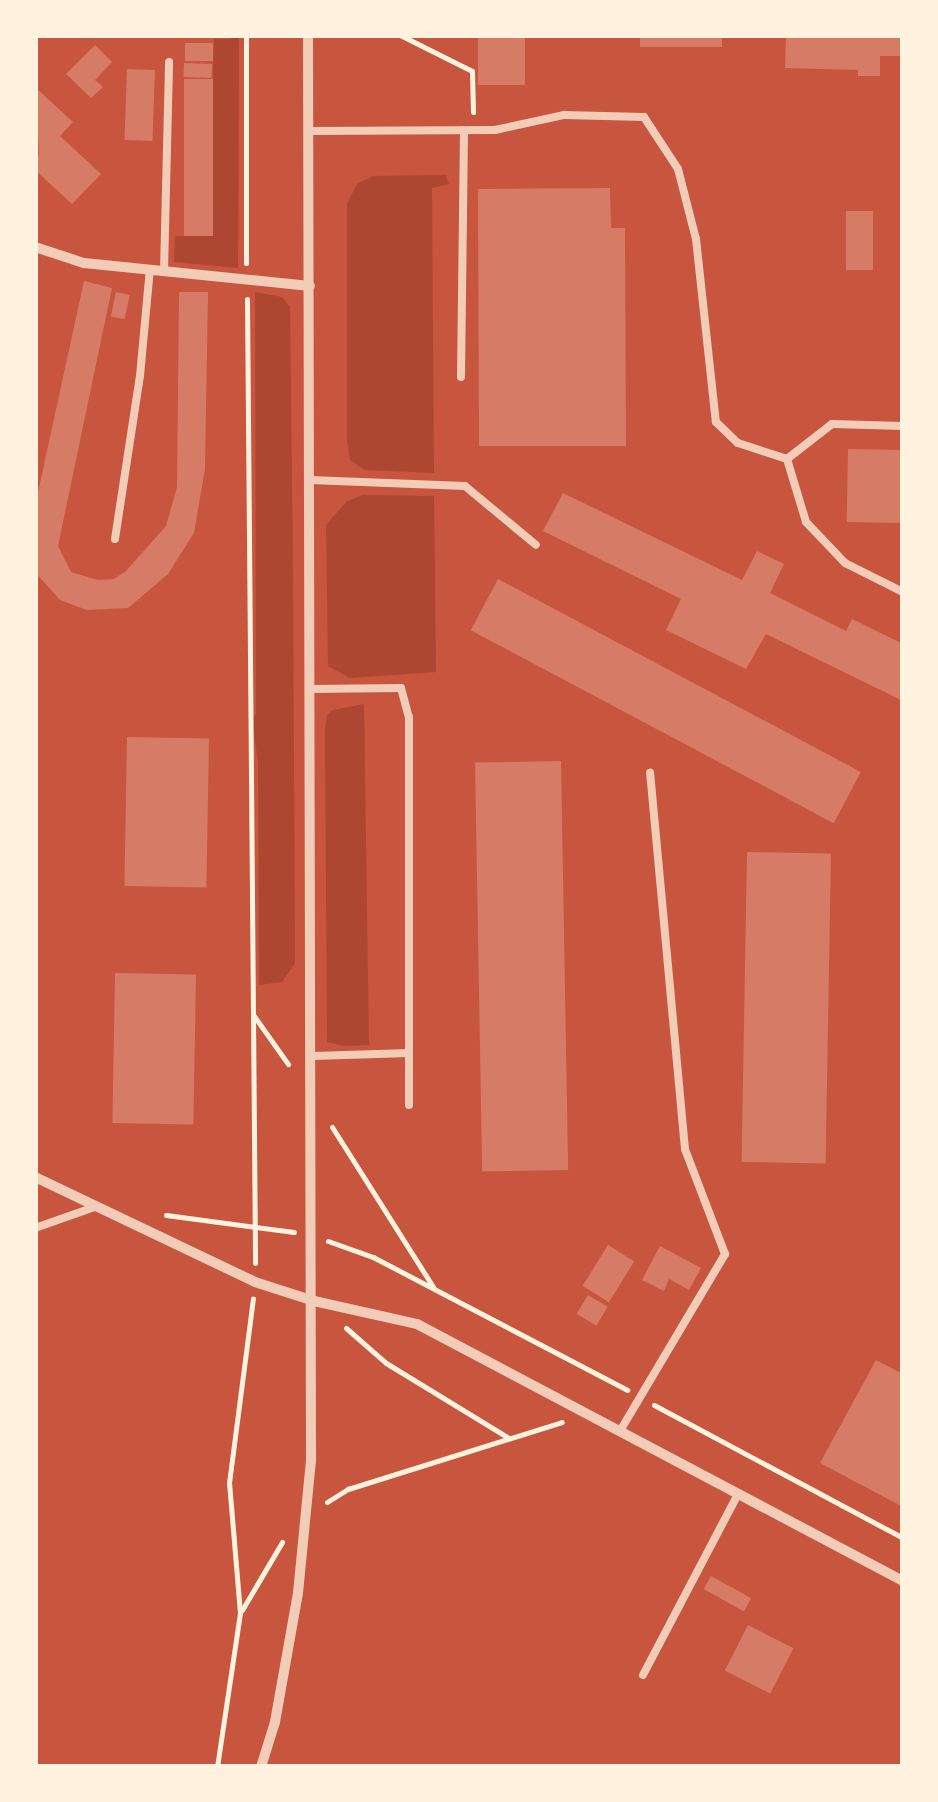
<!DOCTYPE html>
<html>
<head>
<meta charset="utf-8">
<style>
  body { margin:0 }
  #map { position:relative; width:938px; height:1802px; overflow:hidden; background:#c8553d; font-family:Georgia,serif }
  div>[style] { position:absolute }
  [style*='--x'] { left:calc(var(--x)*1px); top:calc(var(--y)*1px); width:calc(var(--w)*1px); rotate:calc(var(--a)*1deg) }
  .green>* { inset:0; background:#ae4732 }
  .building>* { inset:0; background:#d67c66; transform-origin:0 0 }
  .path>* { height:5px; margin:-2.5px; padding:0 2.5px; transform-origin:2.5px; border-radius:2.5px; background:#fff3e0 }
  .service>* { height:8px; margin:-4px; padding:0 4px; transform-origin:4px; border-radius:4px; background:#f1ccb7 }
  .minor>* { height:10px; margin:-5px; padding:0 5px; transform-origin:5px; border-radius:5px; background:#f1ccb7 }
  span { translate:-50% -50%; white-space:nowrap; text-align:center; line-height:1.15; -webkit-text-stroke:10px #fff3e0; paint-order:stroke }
  .frame { position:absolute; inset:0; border:38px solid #fff3e0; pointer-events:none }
</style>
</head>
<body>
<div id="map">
  <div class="green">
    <div style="clip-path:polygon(231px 35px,239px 35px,238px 268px,174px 262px,175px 236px,209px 236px,214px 39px,230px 39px)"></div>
    <div style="clip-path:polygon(446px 175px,449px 184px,432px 188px,434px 473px,365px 470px,350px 460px,347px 440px,347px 204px,357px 184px,373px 176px)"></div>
    <div style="clip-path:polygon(255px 292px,282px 297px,290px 307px,293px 570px,295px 963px,282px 982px,259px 985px,258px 763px,252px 719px,256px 714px)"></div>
    <div style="clip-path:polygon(363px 495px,434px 496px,436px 672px,350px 678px,328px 666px,326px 525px,347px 501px)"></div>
    <div style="clip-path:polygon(364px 704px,369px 1045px,343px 1046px,327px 1042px,325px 729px,327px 715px,333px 710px)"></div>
  </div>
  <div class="building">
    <div style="left:478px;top:35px;width:47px;height:50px"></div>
    <div style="left:640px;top:35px;width:82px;height:12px"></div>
    <div style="clip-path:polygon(786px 35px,903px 35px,903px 56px,880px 56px,880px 76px,858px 76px,858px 70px,785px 68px)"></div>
    <div style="left:185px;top:43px;width:28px;height:18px"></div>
    <div style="clip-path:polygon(95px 45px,112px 62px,95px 80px,103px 87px,91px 98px,66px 74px)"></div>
    <div style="left:184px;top:63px;width:28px;height:14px;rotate:2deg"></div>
    <div style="left:127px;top:69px;width:28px;height:71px;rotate:2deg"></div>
    <div style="left:184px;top:79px;width:29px;height:157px"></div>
    <div style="clip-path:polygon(35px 87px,73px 122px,60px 136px,101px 174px,72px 204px,35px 170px,39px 153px)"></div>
    <div style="clip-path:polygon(610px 188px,611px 228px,625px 228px,626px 446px,479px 446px,478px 189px)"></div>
    <div style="left:846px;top:211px;width:27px;height:59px"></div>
    <div style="clip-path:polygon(84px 281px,112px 288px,58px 546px,71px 572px,98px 580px,114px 579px,126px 571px,166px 526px,177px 487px,179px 292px,208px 292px,205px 469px,194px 533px,168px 574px,128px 608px,87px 610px,60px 600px,35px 572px,35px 506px)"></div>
    <div style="left:116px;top:292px;width:14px;height:25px;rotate:12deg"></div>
    <div style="left:848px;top:449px;width:55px;height:73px;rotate:1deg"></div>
    <div style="clip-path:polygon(563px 493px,742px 580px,757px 551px,784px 564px,770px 593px,846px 631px,852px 619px,903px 644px,903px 701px,766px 634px,746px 669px,666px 630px,681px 599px,543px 531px)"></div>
    <div style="left:498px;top:579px;width:411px;height:58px;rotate:28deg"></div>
    <div style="left:127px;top:737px;width:82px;height:149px;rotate:1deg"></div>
    <div style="left:561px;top:761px;width:409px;height:86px;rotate:89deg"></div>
    <div style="left:747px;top:852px;width:84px;height:310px;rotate:1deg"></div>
    <div style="left:115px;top:973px;width:81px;height:150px;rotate:1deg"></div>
    <div style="left:608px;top:1245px;width:31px;height:48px;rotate:32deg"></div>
    <div style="clip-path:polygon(660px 1246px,701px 1268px,689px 1290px,669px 1279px,664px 1291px,642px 1280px)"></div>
    <div style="left:588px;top:1295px;width:23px;height:22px;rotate:31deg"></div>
    <div style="clip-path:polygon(876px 1360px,903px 1374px,903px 1507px,820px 1463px)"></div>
    <div style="left:711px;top:1576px;width:46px;height:15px;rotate:29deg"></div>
    <div style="left:748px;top:1625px;width:51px;height:51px;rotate:27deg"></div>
  </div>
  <div class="path">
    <div style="--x:400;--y:35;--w:80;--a:26.6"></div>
    <div style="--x:472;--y:71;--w:41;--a:88.6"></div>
    <div style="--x:246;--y:263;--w:228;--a:-90"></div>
    <div style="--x:247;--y:299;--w:964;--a:89.52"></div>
    <div style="--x:254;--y:1016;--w:59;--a:54.7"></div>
    <div style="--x:332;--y:1127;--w:189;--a:57.7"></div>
    <div style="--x:166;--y:1215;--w:129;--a:7.6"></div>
    <div style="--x:328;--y:1241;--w:48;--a:19.6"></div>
    <div style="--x:373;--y:1257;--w:287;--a:27.6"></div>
    <div style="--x:346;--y:1328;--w:53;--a:41.2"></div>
    <div style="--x:386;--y:1363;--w:144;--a:31.4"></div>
    <div style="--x:654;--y:1405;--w:282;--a:28.1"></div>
    <div style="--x:327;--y:1502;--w:25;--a:-32"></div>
    <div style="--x:348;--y:1489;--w:224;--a:-17.4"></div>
    <div style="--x:242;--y:1610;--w:79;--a:-59.5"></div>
    <div style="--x:217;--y:1767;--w:156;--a:-81.5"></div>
    <div style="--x:240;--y:1613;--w:130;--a:-94.8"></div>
    <div style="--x:229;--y:1483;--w:186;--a:-82.6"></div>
  </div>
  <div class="service">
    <div style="--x:309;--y:131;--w:186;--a:-0.3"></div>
    <div style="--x:495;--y:130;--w:71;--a:-12.3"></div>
    <div style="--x:564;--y:115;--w:80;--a:1.4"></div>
    <div style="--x:644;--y:117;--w:62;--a:56.8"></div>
    <div style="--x:678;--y:169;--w:72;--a:75.6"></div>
    <div style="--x:696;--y:239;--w:184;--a:83.8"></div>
    <div style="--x:716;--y:422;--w:30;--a:44"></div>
    <div style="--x:738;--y:443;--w:52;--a:18.1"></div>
    <div style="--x:164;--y:271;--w:209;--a:-88.6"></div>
    <div style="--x:461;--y:377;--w:247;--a:-89.3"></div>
    <div style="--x:787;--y:459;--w:66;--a:73.2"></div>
    <div style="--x:806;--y:522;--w:57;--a:46.4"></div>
    <div style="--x:845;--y:563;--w:65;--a:26.6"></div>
    <div style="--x:787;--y:459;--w:57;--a:-37.9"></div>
    <div style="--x:832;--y:424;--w:71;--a:1.6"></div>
    <div style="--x:310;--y:480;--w:155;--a:2.2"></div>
    <div style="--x:465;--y:486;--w:92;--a:39.7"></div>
    <div style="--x:115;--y:539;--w:165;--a:-81.3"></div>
    <div style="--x:140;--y:376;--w:107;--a:-84.7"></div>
    <div style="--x:310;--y:689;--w:91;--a:-0.6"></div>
    <div style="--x:401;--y:688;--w:30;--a:75"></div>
    <div style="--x:409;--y:717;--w:388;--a:90"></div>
    <div style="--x:313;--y:1056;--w:96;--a:-1.8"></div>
    <div style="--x:35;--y:1228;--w:64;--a:-19.3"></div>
    <div style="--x:620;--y:1431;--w:206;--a:-59.3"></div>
    <div style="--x:725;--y:1254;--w:112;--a:-110.9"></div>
    <div style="--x:685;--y:1149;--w:378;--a:-95.3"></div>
    <div style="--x:643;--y:1675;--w:204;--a:-62.3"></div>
  </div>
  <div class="minor">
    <div style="--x:35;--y:247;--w:52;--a:18.1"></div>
    <div style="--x:84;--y:263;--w:227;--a:5.8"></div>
    <div style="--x:35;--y:1177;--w:244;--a:25.5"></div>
    <div style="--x:255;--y:1282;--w:62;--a:17.9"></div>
    <div style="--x:314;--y:1301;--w:106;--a:12.6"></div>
    <div style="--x:417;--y:1324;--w:550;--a:27.87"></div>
    <div style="--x:261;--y:1767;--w:47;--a:-72.7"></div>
    <div style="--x:275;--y:1722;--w:131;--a:-79.9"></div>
    <div style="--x:298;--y:1593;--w:133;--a:-84.4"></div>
    <div style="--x:311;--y:1461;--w:1426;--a:-90.12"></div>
  </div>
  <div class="frame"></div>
</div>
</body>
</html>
